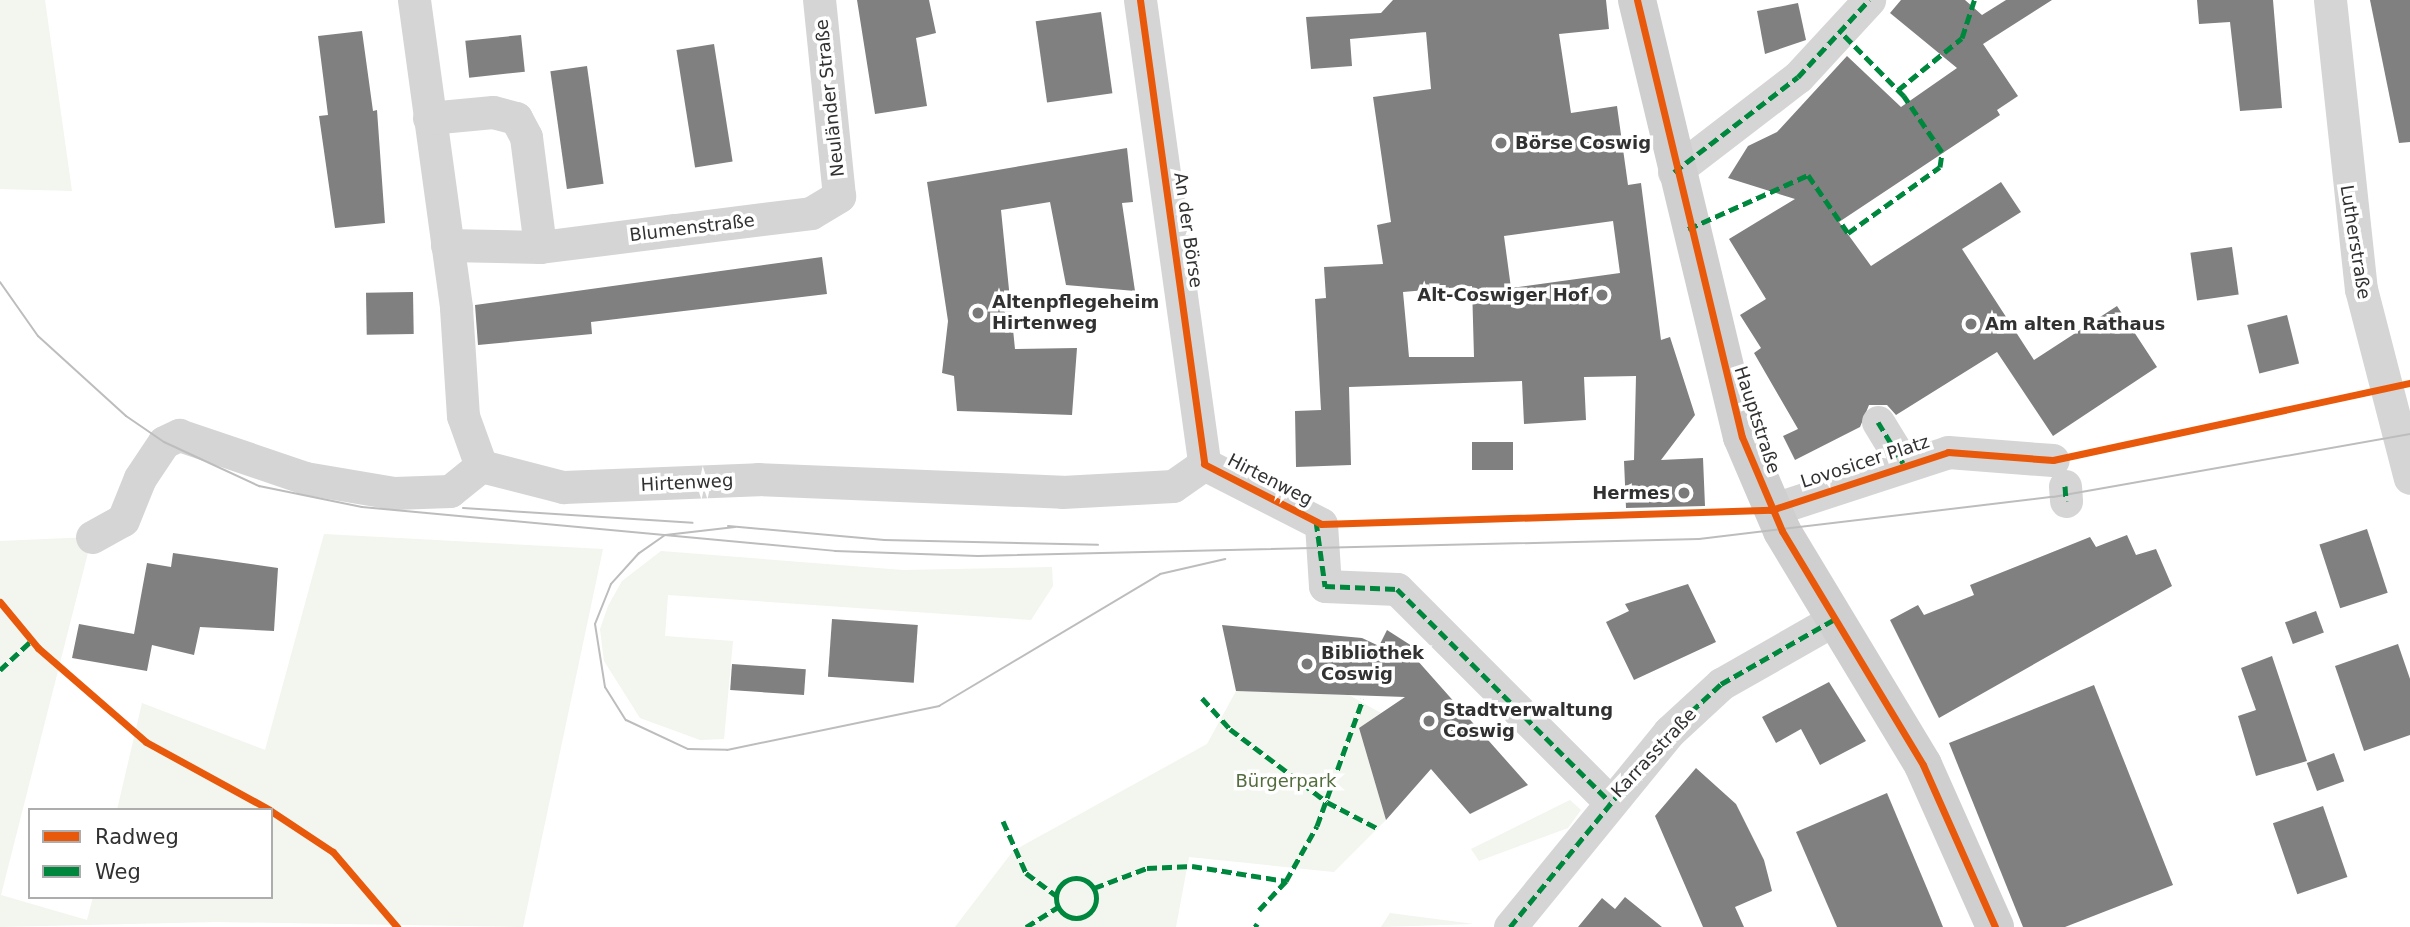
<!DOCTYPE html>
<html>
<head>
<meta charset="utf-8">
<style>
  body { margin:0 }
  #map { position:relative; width:2410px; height:927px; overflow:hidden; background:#fff; font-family:"DejaVu Sans",sans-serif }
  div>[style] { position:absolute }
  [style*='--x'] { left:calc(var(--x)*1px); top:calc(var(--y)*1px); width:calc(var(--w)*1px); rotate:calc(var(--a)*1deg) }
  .green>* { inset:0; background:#f2f6ee }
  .building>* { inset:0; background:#808080; transform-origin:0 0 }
  .street>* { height:33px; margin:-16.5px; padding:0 16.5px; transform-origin:16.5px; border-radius:16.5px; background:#d5d5d5 }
  .secondary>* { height:38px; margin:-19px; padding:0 19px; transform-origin:19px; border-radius:19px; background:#cfcfcf }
  .tram>* { height:2px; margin:-1px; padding:0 1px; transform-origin:1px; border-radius:1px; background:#bdbdbd }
  .quiet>* { height:5px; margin-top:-2.5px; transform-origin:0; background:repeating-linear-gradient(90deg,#00873e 0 10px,transparent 0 15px) }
  .quiet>.ring { margin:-2.5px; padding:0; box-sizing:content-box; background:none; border:5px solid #00873e; border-radius:50% }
  .cycleway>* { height:7px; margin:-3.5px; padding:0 3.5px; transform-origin:3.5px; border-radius:3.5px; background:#e8590c }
  .dots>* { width:19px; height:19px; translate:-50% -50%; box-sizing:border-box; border:4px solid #fff; border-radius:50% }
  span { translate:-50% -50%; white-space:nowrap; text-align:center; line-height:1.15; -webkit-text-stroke:7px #fff; paint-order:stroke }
  .street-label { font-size:18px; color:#313131 }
  .poi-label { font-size:18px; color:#313131; font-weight:700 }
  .left { translate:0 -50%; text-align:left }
  .right { translate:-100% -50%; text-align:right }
  .park-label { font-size:18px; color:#536d3e }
  .legend { position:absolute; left:28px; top:808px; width:245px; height:91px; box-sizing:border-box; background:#fff; border:2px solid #adadad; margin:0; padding:9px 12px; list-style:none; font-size:21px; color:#313131 }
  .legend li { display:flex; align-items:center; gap:14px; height:35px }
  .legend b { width:35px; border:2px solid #adadad }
</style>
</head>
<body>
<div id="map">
  <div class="green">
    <div style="clip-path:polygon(0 0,45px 0,72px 191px,0 189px)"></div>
    <div style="clip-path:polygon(324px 534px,603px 549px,523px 927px,216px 922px,0 927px,0 541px,92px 537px,1px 895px,87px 920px,93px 897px,271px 897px,271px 810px,117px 810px,142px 703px,265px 750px)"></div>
    <div style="clip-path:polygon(661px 551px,903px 570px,1052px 567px,1053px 586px,1031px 620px,668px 595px,665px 636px,733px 641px,724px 739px,700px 740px,640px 718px,604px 661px,600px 629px,608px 606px,622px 581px)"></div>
    <div style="clip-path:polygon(1236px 691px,1349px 695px,1381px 713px,1359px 728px,1386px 820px,1334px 872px,1189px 857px,1176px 927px,955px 927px,1013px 851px,1207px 744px)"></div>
    <div style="clip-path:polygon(1570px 800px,1581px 810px,1568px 828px,1479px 861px,1471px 849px)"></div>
    <div style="clip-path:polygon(1390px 913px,1474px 924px,1381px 927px)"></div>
  </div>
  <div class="building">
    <div style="clip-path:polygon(857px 0,929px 0,936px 33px,916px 38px,927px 106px,875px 114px)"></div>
    <div style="clip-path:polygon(evenodd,1393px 0,1606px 0,1609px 29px,1559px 34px,1571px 113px,1617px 106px,1628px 185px,1641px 183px,1661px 340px,1670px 337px,1695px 415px,1661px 460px,1703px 458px,1705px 506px,1626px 508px,1624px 461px,1634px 460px,1636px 376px,1584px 377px,1586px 420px,1524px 424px,1522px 381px,1349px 387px,1351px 465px,1296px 467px,1295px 411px,1321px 410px,1315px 299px,1326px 298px,1324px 267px,1383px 264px,1377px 225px,1391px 222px,1373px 97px,1431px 89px,1426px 32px,1350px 39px,1352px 66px,1311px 69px,1306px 17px,1381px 13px,1393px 0,1613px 221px,1620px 273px,1511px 288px,1504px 236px,1613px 221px,1393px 0,1472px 286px,1474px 357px,1409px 357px,1403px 292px,1472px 286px)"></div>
    <div style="clip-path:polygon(1901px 0,1965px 0,1982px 15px,2006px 0,2052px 0,1983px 44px,2018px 96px,1997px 110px,2000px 115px,1839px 222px,1871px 266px,2001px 182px,2021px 212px,1962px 249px,2034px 360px,2117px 306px,2157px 367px,2053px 436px,1997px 352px,1896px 415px,1887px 405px,1869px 405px,1860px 427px,1795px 460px,1783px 436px,1798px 429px,1754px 353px,1761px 348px,1740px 315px,1766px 299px,1729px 239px,1795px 199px,1728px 178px,1748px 146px,1777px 132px,1847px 56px,1901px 107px,1957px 68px,1890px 13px)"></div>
    <div style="clip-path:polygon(2197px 0,2273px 0,2282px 108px,2240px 111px,2230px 22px,2199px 24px)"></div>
    <div style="clip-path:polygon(2370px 0,2410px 0,2410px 142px,2399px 143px)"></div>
    <div style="clip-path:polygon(1798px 3px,1806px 40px,1765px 54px,1757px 11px)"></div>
    <div style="left:1101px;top:12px;width:82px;height:66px;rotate:82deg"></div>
    <div style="clip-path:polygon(362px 31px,373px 111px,377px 110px,385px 223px,335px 228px,319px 116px,328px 115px,318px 36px)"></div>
    <div style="left:521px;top:35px;width:37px;height:56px;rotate:84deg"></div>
    <div style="left:714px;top:44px;width:119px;height:38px;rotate:81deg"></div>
    <div style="left:587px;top:66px;width:119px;height:37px;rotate:82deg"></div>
    <div style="clip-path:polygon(1127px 148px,1133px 202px,1122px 203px,1135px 291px,1066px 285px,1050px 202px,1001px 210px,1015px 349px,1077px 348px,1072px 415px,957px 411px,954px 376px,942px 373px,948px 321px,927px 182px)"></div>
    <div style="left:2232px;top:247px;width:48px;height:42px;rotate:82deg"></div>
    <div style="clip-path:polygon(822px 257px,827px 294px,591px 322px,592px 334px,478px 345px,475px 305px)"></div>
    <div style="left:413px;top:292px;width:42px;height:47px;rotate:89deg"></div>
    <div style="left:2287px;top:315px;width:50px;height:41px;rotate:76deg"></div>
    <div style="left:1472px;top:442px;width:41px;height:28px"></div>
    <div style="left:2367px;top:529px;width:67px;height:50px;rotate:72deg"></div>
    <div style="clip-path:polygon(2127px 535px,2136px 555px,2156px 549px,2172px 586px,1939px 718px,1890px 620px,1918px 605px,1924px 615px,1974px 595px,1970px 585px,2090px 537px,2096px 547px)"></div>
    <div style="clip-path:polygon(173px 553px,278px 568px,274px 631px,200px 627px,194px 655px,152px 645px,147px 671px,72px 658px,79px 624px,134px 634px,147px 563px,171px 567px)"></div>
    <div style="clip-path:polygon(1688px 584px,1716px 642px,1634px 680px,1606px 622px,1629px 611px,1625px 604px)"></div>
    <div style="left:2316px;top:611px;width:23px;height:33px;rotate:70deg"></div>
    <div style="left:832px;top:619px;width:86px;height:58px;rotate:4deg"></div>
    <div style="clip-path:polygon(1222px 625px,1362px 638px,1379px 646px,1387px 630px,1412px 646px,1409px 651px,1528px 785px,1470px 814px,1431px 769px,1386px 820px,1359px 728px,1405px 697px,1236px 691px)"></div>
    <div style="clip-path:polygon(2398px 644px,2410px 679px,2410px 735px,2364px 751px,2335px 666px)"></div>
    <div style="clip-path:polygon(2272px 656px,2307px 761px,2256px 776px,2238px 716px,2256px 710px,2241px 668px)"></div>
    <div style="left:732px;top:664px;width:74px;height:26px;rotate:4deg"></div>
    <div style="clip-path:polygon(1829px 682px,1866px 741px,1820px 765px,1801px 729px,1776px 743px,1762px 717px)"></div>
    <div style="clip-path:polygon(2094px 685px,2173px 885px,2065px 927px,2023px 927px,1949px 743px)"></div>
    <div style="left:2334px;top:753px;width:30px;height:29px;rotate:70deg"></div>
    <div style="clip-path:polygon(1696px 768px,1736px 804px,1764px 860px,1772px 891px,1735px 907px,1744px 927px,1703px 927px,1655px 816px)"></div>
    <div style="clip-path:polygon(1887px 793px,1934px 905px,1943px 927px,1837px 927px,1796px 832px)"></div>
    <div style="left:2323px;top:806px;width:75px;height:53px;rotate:71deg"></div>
    <div style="clip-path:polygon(1625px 897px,1662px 927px,1578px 927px,1602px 898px,1615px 909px)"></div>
  </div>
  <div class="street">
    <div style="--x:414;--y:0;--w:311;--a:82.2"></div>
    <div style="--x:456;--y:308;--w:108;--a:86.3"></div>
    <div style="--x:463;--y:416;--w:53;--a:70.2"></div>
    <div style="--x:1140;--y:0;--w:468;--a:82.1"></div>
    <div style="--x:2330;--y:0;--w:291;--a:83.9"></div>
    <div style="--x:2361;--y:289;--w:195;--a:75.5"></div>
    <div style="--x:429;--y:118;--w:64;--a:-5.4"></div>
    <div style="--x:493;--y:112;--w:24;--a:15"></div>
    <div style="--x:516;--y:118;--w:21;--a:62"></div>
    <div style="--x:526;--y:137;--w:111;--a:82.7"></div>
    <div style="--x:1674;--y:172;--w:156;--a:-37.5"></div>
    <div style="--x:1798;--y:77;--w:105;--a:-47.3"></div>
    <div style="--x:447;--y:245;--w:93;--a:1.2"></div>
    <div style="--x:540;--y:247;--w:136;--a:-7.2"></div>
    <div style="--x:675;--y:230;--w:137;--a:-7.1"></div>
    <div style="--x:811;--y:213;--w:33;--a:-31"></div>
    <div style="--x:839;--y:196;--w:197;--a:-95.8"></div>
    <div style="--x:1878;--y:422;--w:48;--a:58.6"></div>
    <div style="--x:1204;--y:464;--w:131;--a:27.1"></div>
    <div style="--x:1321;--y:524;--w:62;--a:86.3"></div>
    <div style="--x:1325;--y:586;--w:72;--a:2.4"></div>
    <div style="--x:1397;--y:589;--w:300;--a:45"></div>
    <div style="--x:481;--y:466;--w:85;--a:14.4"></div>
    <div style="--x:563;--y:487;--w:195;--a:-2.3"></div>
    <div style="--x:758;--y:479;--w:304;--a:2.4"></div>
    <div style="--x:1062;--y:492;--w:111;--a:-3.1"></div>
    <div style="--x:1173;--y:486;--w:38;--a:-35"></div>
    <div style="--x:2065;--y:486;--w:15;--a:86"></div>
    <div style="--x:1771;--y:510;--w:186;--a:-18.1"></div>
    <div style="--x:1948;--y:452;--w:105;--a:4.4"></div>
    <div style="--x:92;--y:537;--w:35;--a:-29"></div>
    <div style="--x:123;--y:520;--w:45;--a:-68"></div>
    <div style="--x:140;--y:478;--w:43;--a:-56.3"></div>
    <div style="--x:164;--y:442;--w:17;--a:-25"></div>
    <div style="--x:179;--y:435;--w:133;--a:18.8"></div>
    <div style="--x:305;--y:478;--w:90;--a:9.6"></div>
    <div style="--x:394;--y:493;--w:56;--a:-2"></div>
    <div style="--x:450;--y:491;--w:40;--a:-39"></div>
    <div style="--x:1510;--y:927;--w:252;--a:-50.8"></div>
    <div style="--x:1669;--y:732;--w:71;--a:-42.7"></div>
    <div style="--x:1721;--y:684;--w:131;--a:-29.7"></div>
  </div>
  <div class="secondary">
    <div style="--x:1637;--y:0;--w:449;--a:76.5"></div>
    <div style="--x:1742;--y:437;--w:102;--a:66.9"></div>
    <div style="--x:1782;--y:531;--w:273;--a:58.9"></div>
    <div style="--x:1923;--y:765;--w:177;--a:66"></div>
  </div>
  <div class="tram">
    <div style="--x:0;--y:282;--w:66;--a:54.9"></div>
    <div style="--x:38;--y:336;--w:119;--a:42.3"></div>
    <div style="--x:126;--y:416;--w:46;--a:34.4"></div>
    <div style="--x:164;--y:442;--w:105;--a:24.9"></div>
    <div style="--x:259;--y:486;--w:105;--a:11.5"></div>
    <div style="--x:362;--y:507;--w:475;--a:5.3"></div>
    <div style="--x:835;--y:551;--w:143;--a:2"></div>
    <div style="--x:978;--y:556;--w:721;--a:-1.35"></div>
    <div style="--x:1699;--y:539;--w:356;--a:-6.8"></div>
    <div style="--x:2053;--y:497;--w:363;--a:-10"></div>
    <div style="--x:463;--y:508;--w:230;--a:3.7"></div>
    <div style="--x:728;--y:526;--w:157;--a:5.1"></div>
    <div style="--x:884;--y:540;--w:214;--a:1.3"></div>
    <div style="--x:735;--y:527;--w:70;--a:173.5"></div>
    <div style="--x:665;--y:535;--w:32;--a:145"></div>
    <div style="--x:639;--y:553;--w:42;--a:132.1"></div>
    <div style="--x:611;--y:584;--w:43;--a:111.8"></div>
    <div style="--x:595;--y:624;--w:64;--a:81"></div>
    <div style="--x:605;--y:687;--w:39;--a:58"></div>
    <div style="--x:626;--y:720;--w:68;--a:25.1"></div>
    <div style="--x:688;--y:749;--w:39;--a:1"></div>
    <div style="--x:727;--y:750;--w:217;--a:-11.7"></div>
    <div style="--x:939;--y:706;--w:257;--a:-30.8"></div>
    <div style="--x:1160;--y:574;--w:67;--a:-13"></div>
  </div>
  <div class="quiet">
    <div style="--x:1898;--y:90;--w:82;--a:-39.1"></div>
    <div style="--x:1962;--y:38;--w:40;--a:-72"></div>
    <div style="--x:1674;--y:172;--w:156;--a:-37.5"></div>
    <div style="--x:1798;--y:77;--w:105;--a:-47.3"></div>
    <div style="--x:1688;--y:229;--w:132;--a:-24.2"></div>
    <div style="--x:1808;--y:175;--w:70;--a:55.4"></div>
    <div style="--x:1848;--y:233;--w:113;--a:-35.7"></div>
    <div style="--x:1940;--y:167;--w:15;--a:-82"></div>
    <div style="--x:1942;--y:152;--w:68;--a:-124.2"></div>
    <div style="--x:1904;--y:96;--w:91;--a:-134.6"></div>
    <div style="--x:1878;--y:422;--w:48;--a:58.6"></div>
    <div style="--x:2065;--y:486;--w:15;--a:86"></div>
    <div style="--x:1316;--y:521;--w:66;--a:82.1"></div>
    <div style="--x:1325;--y:586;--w:72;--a:2.4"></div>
    <div style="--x:1397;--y:589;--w:300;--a:45"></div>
    <div style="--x:0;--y:670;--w:42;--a:-43.1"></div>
    <div style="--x:1202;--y:698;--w:42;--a:47.9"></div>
    <div style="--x:1230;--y:729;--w:121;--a:37"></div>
    <div style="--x:1327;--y:802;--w:56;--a:27.5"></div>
    <div style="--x:1003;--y:821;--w:57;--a:66.1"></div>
    <div style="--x:1026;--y:873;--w:38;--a:37"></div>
    <div class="ring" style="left:1056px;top:878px;width:35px;height:35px"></div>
    <div style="--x:1094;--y:888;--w:57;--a:-20.7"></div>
    <div style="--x:1147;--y:868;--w:45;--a:-2.5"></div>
    <div style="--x:1192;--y:866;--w:95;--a:9.1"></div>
    <div style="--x:1259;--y:910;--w:40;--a:-47"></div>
    <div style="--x:1286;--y:881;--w:63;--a:-60.6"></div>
    <div style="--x:1317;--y:826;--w:135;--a:-70.1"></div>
    <div style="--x:1026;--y:927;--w:38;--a:-32"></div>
    <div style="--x:1255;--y:927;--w:4;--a:-56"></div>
    <div style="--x:1510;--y:927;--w:252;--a:-50.8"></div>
    <div style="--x:1669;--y:732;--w:71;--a:-42.7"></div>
    <div style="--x:1721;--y:684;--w:131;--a:-29.7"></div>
  </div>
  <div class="cycleway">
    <div style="--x:1140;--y:0;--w:468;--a:82.1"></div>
    <div style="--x:1204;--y:464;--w:131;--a:27.1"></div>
    <div style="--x:1321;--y:524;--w:450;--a:-1.8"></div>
    <div style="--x:1771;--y:510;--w:186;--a:-18.1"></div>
    <div style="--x:1948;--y:452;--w:105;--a:4.4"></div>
    <div style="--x:2053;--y:460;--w:365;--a:-12.2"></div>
    <div style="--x:1637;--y:0;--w:449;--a:76.5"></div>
    <div style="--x:1742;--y:437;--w:102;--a:66.9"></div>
    <div style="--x:1782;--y:531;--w:273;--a:58.9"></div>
    <div style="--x:1923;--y:765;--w:177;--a:66"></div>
    <div style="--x:0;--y:602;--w:60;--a:50.4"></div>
    <div style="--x:38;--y:648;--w:143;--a:41"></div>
    <div style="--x:146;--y:742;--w:141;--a:28.7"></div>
    <div style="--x:271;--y:811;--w:74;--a:33.5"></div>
    <div style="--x:333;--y:852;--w:99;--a:49.5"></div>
  </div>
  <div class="dots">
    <div style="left:1501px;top:143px;background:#797979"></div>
    <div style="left:1602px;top:295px;background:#797979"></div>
    <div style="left:978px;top:313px;background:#797979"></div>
    <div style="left:1971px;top:324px;background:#797979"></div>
    <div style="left:1684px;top:493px;background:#797979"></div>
    <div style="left:1307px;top:664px;background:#797979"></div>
    <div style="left:1429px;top:721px;background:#797979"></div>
  </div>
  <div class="street-label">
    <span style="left:830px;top:98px;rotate:-96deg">Neuländer Straße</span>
    <span style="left:692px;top:228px;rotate:-7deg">Blumenstraße</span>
    <span style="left:1188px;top:230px;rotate:82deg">An der Börse</span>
    <span style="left:2355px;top:242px;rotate:81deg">Lutherstraße</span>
    <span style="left:1757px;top:420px;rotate:72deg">Hauptstraße</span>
    <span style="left:1865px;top:462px;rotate:-18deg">Lovosicer Platz</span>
    <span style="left:1270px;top:480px;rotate:27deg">Hirtenweg</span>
    <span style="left:687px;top:483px;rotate:-3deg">Hirtenweg</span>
    <span style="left:1654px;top:753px;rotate:-47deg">Karrasstraße</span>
  </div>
  <div class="poi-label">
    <span class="left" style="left:1515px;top:143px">Börse Coswig</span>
    <span class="right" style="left:1588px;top:295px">Alt-Coswiger Hof</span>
    <span class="left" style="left:992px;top:313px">Altenpflegeheim<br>Hirtenweg</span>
    <span class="left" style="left:1985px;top:324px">Am alten Rathaus</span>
    <span class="right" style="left:1670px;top:493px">Hermes</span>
    <span class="left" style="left:1321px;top:664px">Bibliothek<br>Coswig</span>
    <span class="left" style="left:1443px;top:721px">Stadtverwaltung<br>Coswig</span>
  </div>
  <div class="park-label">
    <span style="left:1286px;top:781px">Bürgerpark</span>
  </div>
  <ul class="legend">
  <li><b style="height:9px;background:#e8590c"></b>Radweg</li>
  <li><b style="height:9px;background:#00873e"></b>Weg</li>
  </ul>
</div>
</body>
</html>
